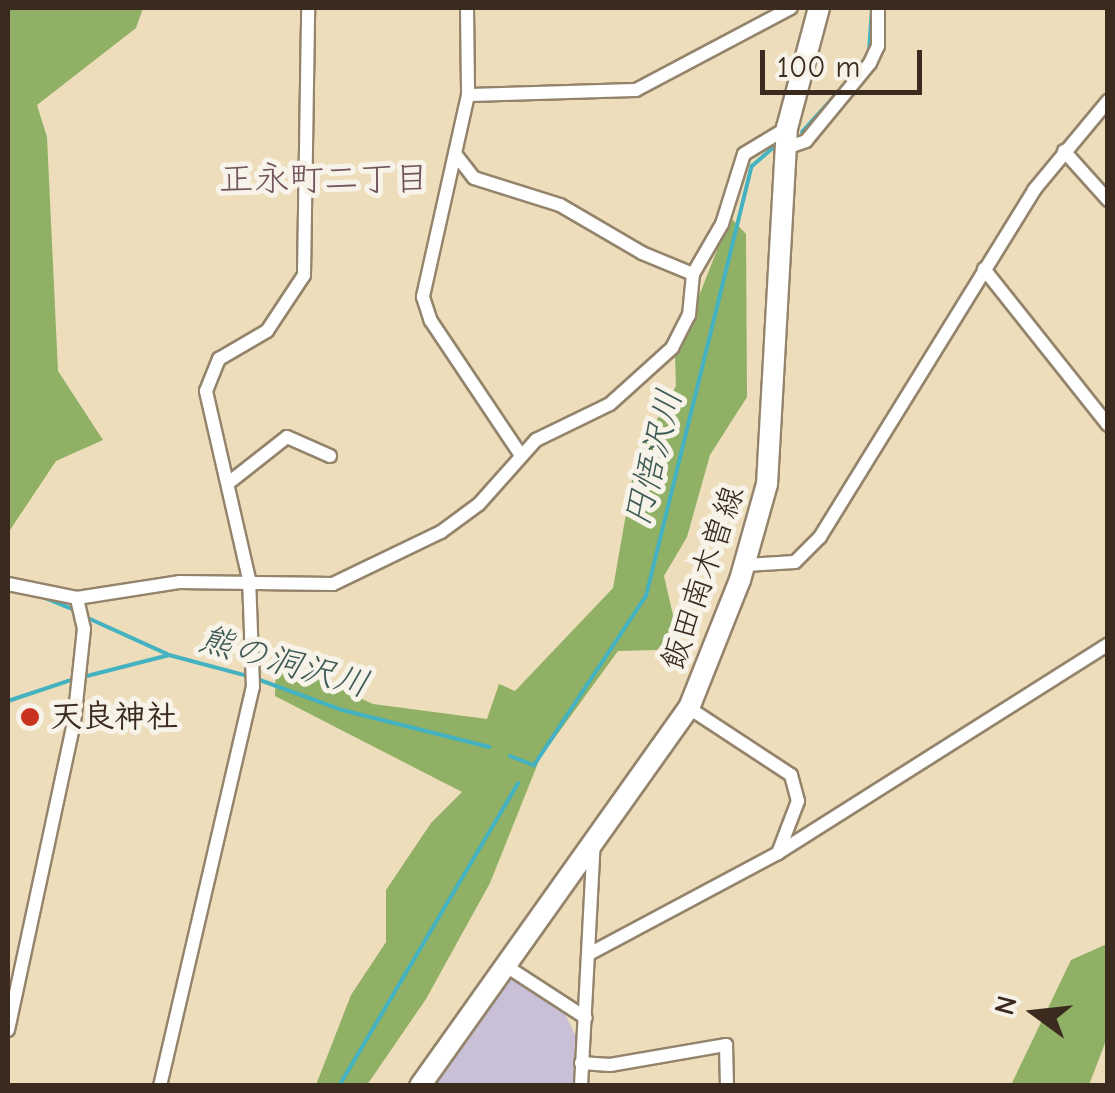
<!DOCTYPE html>
<html>
<head>
<meta charset="utf-8">
<style>
  body { margin:0 }
  #map { position:relative; width:1115px; height:1093px; overflow:hidden; background:#edddbb; font-family:"Comic Neue","Klee One",sans-serif }
  div>[style] { position:absolute }
  [style*='--x'] { left:calc(var(--x)*1px); top:calc(var(--y)*1px); width:calc(var(--w)*1px); rotate:calc(var(--a)*1deg) }
  .industrial>* { inset:0; background:#c9bfd7 }
  .forest>* { inset:0; background:#8fb065 }
  .stream>* { height:4px; margin:-2px; padding:0 2px; transform-origin:2px; border-radius:2px; background:#44b2c0 }
  .roads { filter:drop-shadow(2px 0 #94846c) drop-shadow(-2px 0 #94846c) drop-shadow(0 2px #94846c) drop-shadow(0 -2px #94846c) }
  .minor>* { height:12px; margin:-6px; padding:0 6px; transform-origin:6px; border-radius:6px; background:#fff }
  .primary>* { height:20px; margin:-10px; padding:0 10px; transform-origin:10px; border-radius:10px; background:#fff }
  .dots>* { width:28px; height:28px; translate:-50% -50%; box-sizing:border-box; border:5px solid #f7f3e8; border-radius:50% }
  span { translate:-50% -50%; white-space:nowrap; text-align:center; line-height:1.15; -webkit-text-stroke:10px #f7f3e8; paint-order:stroke }
  .street-label { font-size:32px; color:#3b2a1e }
  .poi-label { font-size:32px; color:#3b2a1e; font-weight:700 }
  .left { translate:0 -50%; text-align:left }
  .neighbourhood-label { font-size:35px; color:#72535d }
  .water-label { font-size:35px; color:#3e5a57; font-style:italic }
  .frame { position:absolute; inset:0; border:10px solid #3b2a1e; pointer-events:none }
  .north { position:absolute; left:985px; top:963px; width:100px; height:100px; -webkit-text-stroke:8px #f7f3e8; paint-order:stroke; rotate:285deg; font-size:28px; font-weight:700; line-height:40px; text-align:center; color:#3b2a1e }
  .north::after { content:''; display:block; margin:auto; width:35px; height:45px; background:#3b2a1e; clip-path:polygon(50% 0,100% 100%,50% 72%,0 100%) }
  .scale { position:absolute; left:760px; top:50px; width:162px; height:45px; box-sizing:border-box; border:5px solid #3b2a1e; border-top:0; padding-left:12px; font-size:30px; line-height:35px; white-space:nowrap; color:#3b2a1e; -webkit-text-stroke:8px #f7f3e8; paint-order:stroke }
</style>
</head>
<body>
<div id="map">
  <div class="industrial">
    <div style="clip-path:polygon(508px 975px,562px 1008px,578px 1041px,576px 1085px,427px 1086px)"></div>
  </div>
  <div class="forest">
    <div style="clip-path:polygon(8px 8px,143px 8px,136px 28px,37px 105px,47px 137px,58px 371px,103px 440px,56px 461px,8px 533px)"></div>
    <div style="clip-path:polygon(730px 217px,746px 234px,747px 397px,710px 455px,687px 537px,664px 576px,676px 628px,657px 650px,618px 651px,540px 758px,490px 883px,426px 999px,367px 1085px,316px 1085px,351px 995px,386px 942px,386px 890px,431px 823px,462px 792px,275px 696px,276px 660px,373px 704px,487px 719px,499px 684px,515px 691px,613px 588px,636px 457px,676px 386px,675px 357px)"></div>
    <div style="clip-path:polygon(1107px 944px,1107px 1038px,1089px 1085px,1011px 1085px,1071px 960px)"></div>
  </div>
  <div class="stream">
    <div style="--x:869;--y:52;--w:44;--a:-86.1"></div>
    <div style="--x:802;--y:132;--w:70;--a:-47.9"></div>
    <div style="--x:40;--y:596;--w:35;--a:22"></div>
    <div style="--x:90;--y:619;--w:85;--a:24.4"></div>
    <div style="--x:83;--y:677;--w:89;--a:-14.3"></div>
    <div style="--x:169;--y:655;--w:82;--a:14.9"></div>
    <div style="--x:257;--y:679;--w:90;--a:20"></div>
    <div style="--x:342;--y:710;--w:152;--a:14.1"></div>
    <div style="--x:8;--y:701;--w:70;--a:-18.4"></div>
    <div style="--x:510;--y:756;--w:26;--a:21"></div>
    <div style="--x:534;--y:765;--w:203;--a:-56.5"></div>
    <div style="--x:646;--y:596;--w:443;--a:-76.2"></div>
    <div style="--x:752;--y:166;--w:33;--a:-41"></div>
    <div style="--x:339;--y:1086;--w:352;--a:-59.4"></div>
  </div>
  <div class="roads">
    <div class="minor">
      <div style="--x:467;--y:8;--w:87;--a:89.3"></div>
      <div style="--x:468;--y:95;--w:207;--a:102.6"></div>
      <div style="--x:423;--y:297;--w:25;--a:72"></div>
      <div style="--x:431;--y:321;--w:160;--a:56.2"></div>
      <div style="--x:468;--y:95;--w:168;--a:-1.7"></div>
      <div style="--x:636;--y:90;--w:175;--a:-27.9"></div>
      <div style="--x:786;--y:148;--w:21;--a:-19"></div>
      <div style="--x:806;--y:141;--w:101;--a:-50.6"></div>
      <div style="--x:870;--y:63;--w:19;--a:-65"></div>
      <div style="--x:878;--y:46;--w:38;--a:-90"></div>
      <div style="--x:1064;--y:151;--w:66;--a:48.1"></div>
      <div style="--x:456;--y:155;--w:29;--a:52"></div>
      <div style="--x:474;--y:178;--w:90;--a:17.4"></div>
      <div style="--x:560;--y:205;--w:95;--a:30.3"></div>
      <div style="--x:642;--y:253;--w:55;--a:22.4"></div>
      <div style="--x:984;--y:269;--w:199;--a:51.5"></div>
      <div style="--x:231;--y:481;--w:71;--a:-38.2"></div>
      <div style="--x:287;--y:437;--w:47;--a:23.8"></div>
      <div style="--x:746;--y:565;--w:49;--a:-3.5"></div>
      <div style="--x:795;--y:562;--w:35;--a:-45"></div>
      <div style="--x:820;--y:537;--w:408;--a:-58.3"></div>
      <div style="--x:1034;--y:190;--w:116;--a:-50.3"></div>
      <div style="--x:8;--y:584;--w:70;--a:11.5"></div>
      <div style="--x:77;--y:598;--w:103;--a:-8.9"></div>
      <div style="--x:179;--y:582;--w:154;--a:0.7"></div>
      <div style="--x:333;--y:584;--w:120;--a:-25.7"></div>
      <div style="--x:441;--y:532;--w:47;--a:-36.4"></div>
      <div style="--x:479;--y:504;--w:86;--a:-48.3"></div>
      <div style="--x:536;--y:440;--w:82;--a:-25.9"></div>
      <div style="--x:610;--y:404;--w:84;--a:-42.1"></div>
      <div style="--x:672;--y:348;--w:37;--a:-63"></div>
      <div style="--x:689;--y:315;--w:41;--a:-84.4"></div>
      <div style="--x:693;--y:274;--w:58;--a:-59.9"></div>
      <div style="--x:722;--y:224;--w:73;--a:-72.6"></div>
      <div style="--x:744;--y:154;--w:50;--a:-31.2"></div>
      <div style="--x:689;--y:708;--w:122;--a:33.3"></div>
      <div style="--x:791;--y:775;--w:27;--a:75"></div>
      <div style="--x:798;--y:801;--w:56;--a:111"></div>
      <div style="--x:591;--y:953;--w:212;--a:-28.1"></div>
      <div style="--x:778;--y:853;--w:391;--a:-32.3"></div>
      <div style="--x:506;--y:966;--w:95;--a:33"></div>
      <div style="--x:8;--y:1030;--w:315;--a:-77.9"></div>
      <div style="--x:74;--y:722;--w:94;--a:-83.9"></div>
      <div style="--x:84;--y:629;--w:32;--a:-103"></div>
      <div style="--x:581;--y:1063;--w:29;--a:4"></div>
      <div style="--x:610;--y:1065;--w:118;--a:-9.8"></div>
      <div style="--x:726;--y:1045;--w:41;--a:88.6"></div>
      <div style="--x:160;--y:1086;--w:410;--a:-76.9"></div>
      <div style="--x:253;--y:687;--w:108;--a:-92.1"></div>
      <div style="--x:249;--y:579;--w:193;--a:-102.9"></div>
      <div style="--x:206;--y:391;--w:35;--a:-68"></div>
      <div style="--x:219;--y:359;--w:56;--a:-30.3"></div>
      <div style="--x:267;--y:331;--w:67;--a:-56.5"></div>
      <div style="--x:304;--y:275;--w:267;--a:-89.1"></div>
      <div style="--x:581;--y:1086;--w:245;--a:-87"></div>
    </div>
    <div class="primary">
      <div style="--x:420;--y:1086;--w:464;--a:-54.6"></div>
      <div style="--x:689;--y:708;--w:138;--a:-68.3"></div>
      <div style="--x:740;--y:580;--w:100;--a:-74.3"></div>
      <div style="--x:767;--y:484;--w:357;--a:-86.8"></div>
      <div style="--x:787;--y:128;--w:124;--a:-75.1"></div>
    </div>
  </div>
  <div class="dots">
    <div style="left:30px;top:717px;background:#c8321e"></div>
  </div>
  <div class="street-label">
    <span style="left:703px;top:578px;rotate:-71deg">飯田南木曽線</span>
  </div>
  <div class="poi-label">
    <span class="left" style="left:50px;top:717px">天良神社</span>
  </div>
  <div class="neighbourhood-label">
    <span style="left:324px;top:179px">正永町二丁目</span>
  </div>
  <div class="water-label">
    <span style="left:654px;top:458px;rotate:-76deg">円悟沢川</span>
    <span style="left:284px;top:662px;rotate:16deg">熊の洞沢川</span>
  </div>
  <div class="frame"></div>
  <div class="north">N</div>
  <div class="scale">100 m</div>
</div>
</body>
</html>
